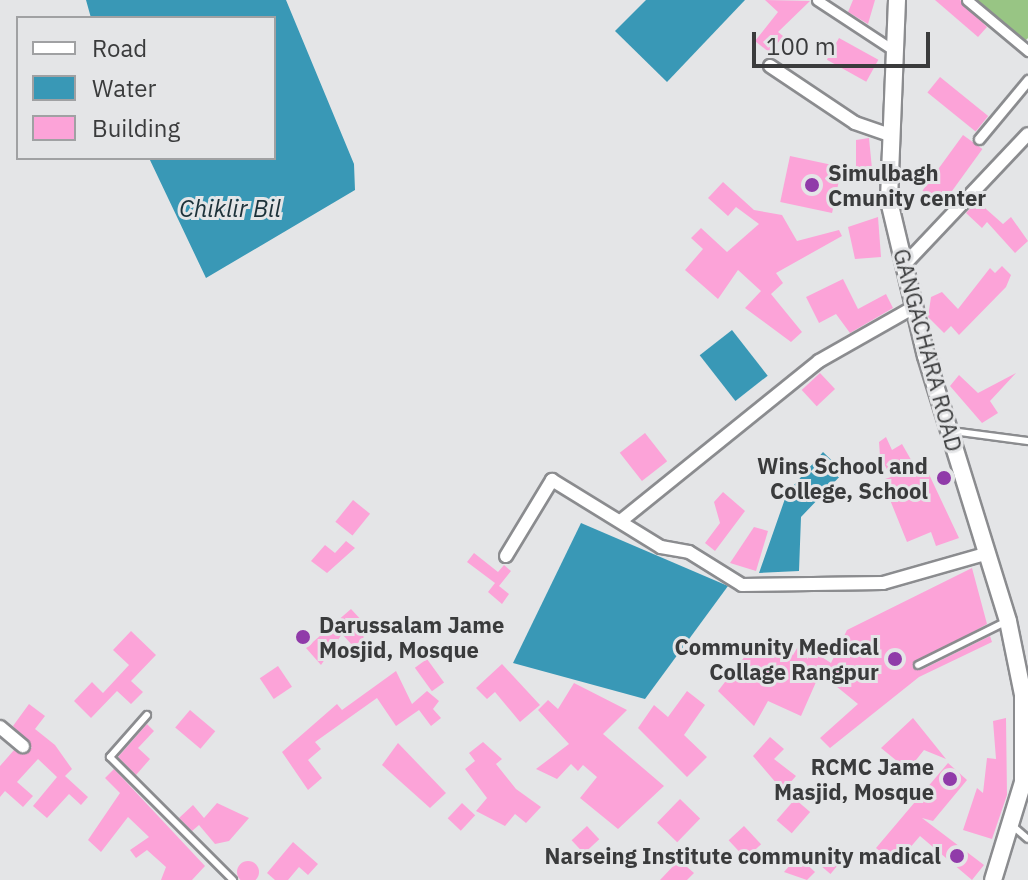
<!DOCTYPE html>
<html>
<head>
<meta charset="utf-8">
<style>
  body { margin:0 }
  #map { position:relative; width:1028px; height:880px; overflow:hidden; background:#e4e5e7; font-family:"IBM Plex Sans",sans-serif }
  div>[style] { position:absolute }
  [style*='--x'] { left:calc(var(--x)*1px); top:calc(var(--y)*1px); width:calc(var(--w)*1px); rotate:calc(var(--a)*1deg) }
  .green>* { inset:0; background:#98c584 }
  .water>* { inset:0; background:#3998b6; transform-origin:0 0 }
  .building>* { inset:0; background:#fca3d8; transform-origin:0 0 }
  .round { border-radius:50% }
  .roads { filter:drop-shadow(2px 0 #8b8c8f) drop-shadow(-2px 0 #8b8c8f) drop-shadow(0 2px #8b8c8f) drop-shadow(0 -2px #8b8c8f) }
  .service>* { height:6px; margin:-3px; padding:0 3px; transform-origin:3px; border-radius:3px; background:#fff }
  .pedestrian>* { height:9px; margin:-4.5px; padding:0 4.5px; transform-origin:4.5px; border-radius:4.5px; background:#fff }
  .minor>* { height:12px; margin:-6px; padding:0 6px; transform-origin:6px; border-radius:6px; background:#fff }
  .secondary>* { height:16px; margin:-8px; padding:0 8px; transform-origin:8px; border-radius:8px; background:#fff }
  .dots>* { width:22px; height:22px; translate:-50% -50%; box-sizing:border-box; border:4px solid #e4e5e7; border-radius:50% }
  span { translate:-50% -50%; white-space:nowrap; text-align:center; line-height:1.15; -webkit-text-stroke:6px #e4e5e7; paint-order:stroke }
  .poi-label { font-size:22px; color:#3a3b3c; font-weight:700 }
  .left { translate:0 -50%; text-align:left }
  .right { translate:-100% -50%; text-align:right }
  .street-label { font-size:22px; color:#3a3b3c }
  .water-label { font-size:24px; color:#1c3139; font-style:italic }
  .legend { position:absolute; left:16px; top:16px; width:260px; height:144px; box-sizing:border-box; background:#e4e5e7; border:2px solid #a0a1a3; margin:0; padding:10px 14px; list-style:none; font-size:24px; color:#3a3b3c }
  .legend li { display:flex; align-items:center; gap:16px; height:40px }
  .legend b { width:40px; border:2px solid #a0a1a3 }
  .scale { position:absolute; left:752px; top:32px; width:178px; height:36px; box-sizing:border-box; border:4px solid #3a3b3c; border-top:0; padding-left:10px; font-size:24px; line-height:28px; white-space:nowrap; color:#3a3b3c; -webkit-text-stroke:6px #e4e5e7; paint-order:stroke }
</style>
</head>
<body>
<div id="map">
  <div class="green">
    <div style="clip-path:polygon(977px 0,1028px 0,1028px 38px,1025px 41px)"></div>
  </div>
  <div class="water">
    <div style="clip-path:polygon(86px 0,286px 0,354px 164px,355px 190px,206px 278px,149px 158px,274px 158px,274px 18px,91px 18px)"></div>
    <div style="clip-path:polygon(646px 0,745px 0,667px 82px,615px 31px)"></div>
    <div style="left:732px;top:330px;width:58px;height:41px;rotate:52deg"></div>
    <div style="clip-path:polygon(823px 452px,844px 472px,801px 517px,799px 571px,759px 573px,787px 493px)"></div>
    <div style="clip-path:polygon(581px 523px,728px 586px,645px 699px,513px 663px)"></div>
  </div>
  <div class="building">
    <div style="clip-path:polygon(765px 0,810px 1px,778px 32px,783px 36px,770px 53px,755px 41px,778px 12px)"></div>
    <div style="clip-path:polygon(853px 0,875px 0,868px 24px,848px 12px)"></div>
    <div style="clip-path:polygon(935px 0,960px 0,987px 27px,978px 37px)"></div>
    <div style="left:839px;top:38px;width:45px;height:25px;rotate:29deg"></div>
    <div style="left:940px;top:77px;width:62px;height:20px;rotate:39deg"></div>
    <div style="left:963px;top:135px;width:24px;height:69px;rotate:36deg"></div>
    <div style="clip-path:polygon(869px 138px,873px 179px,856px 181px,856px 140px)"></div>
    <div style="left:790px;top:156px;width:53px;height:47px;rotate:12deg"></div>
    <div style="clip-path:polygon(723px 182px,754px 210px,782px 215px,797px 241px,839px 230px,842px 236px,776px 273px,783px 283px,771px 294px,802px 332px,791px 342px,745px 308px,761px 291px,738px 270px,718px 299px,685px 270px,703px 249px,691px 238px,701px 228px,727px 252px,759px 224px,736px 207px,728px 216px,708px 198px)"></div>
    <div style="clip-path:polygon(977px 201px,1003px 224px,1011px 217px,1028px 241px,1015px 253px,987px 222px,982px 228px,966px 213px)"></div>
    <div style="clip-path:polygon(878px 217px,881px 257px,855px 259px,848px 227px)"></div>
    <div style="clip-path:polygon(1002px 266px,1011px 275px,1006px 287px,959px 335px,951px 326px,944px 333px,928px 317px,931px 297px,942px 292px,958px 309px,990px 268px,995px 273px)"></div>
    <div style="clip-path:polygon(843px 279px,858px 309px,886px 294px,893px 308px,850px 333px,836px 314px,819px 323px,806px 297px)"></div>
    <div style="left:820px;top:373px;width:22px;height:25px;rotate:47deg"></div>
    <div style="clip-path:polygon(1016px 373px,990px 401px,998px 413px,982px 423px,950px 386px,959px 375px,978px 393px)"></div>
    <div style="left:645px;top:433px;width:36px;height:32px;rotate:52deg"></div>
    <div style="clip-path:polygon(886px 437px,892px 450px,902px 444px,918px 472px,927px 470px,959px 538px,936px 546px,931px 532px,907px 542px,882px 480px,891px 477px,880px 456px,879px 442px)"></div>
    <div style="clip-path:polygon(723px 492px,745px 511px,715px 551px,705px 543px,720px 523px,714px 502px)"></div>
    <div style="left:353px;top:500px;width:22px;height:28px;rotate:39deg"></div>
    <div style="clip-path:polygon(754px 527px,768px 531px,756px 571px,730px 563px)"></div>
    <div style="clip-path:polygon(346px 541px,355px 548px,327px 573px,311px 561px,325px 545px,335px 553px)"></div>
    <div style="clip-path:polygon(474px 553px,498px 572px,504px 565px,511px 571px,499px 586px,509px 594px,502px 604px,488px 592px,495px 583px,467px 562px)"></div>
    <div style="clip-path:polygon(972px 568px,987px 624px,912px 667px,921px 670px,990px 636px,992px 642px,919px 677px,830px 748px,820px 738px,858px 704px,820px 673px,801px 716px,768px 701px,754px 726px,718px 691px,749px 651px,760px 658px,771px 641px,793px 655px,800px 643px,831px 663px,847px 630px)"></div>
    <div style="clip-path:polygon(351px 609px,364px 623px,357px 630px,364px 637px,354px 647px,342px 634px,321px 665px,306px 648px)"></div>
    <div style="clip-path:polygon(131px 631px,156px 655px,131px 681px,143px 692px,131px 704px,117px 691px,91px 718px,74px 701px,92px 682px,103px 693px,129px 665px,113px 650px)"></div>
    <div style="left:427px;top:659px;width:29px;height:15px;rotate:54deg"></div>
    <div style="clip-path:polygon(502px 664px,540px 705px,520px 722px,495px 692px,487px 699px,476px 688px)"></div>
    <div style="left:278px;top:666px;width:25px;height:22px;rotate:56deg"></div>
    <div style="clip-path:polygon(396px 671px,412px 704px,427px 691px,439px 701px,433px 709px,441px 718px,431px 726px,419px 710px,396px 726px,377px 698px,315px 742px,321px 749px,308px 760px,322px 778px,308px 790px,282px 752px,337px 704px,342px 710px)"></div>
    <div style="clip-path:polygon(574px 683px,627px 710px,603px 734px,664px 786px,618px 829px,580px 798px,597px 777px,583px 765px,578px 771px,571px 764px,557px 779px,536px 769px,569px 744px,538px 710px,548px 700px,558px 709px)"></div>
    <div style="clip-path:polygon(687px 691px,705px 705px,684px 735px,707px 757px,687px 777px,638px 728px,654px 705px,668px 717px)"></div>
    <div style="clip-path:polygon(29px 704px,45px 716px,35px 729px,55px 745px,72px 769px,65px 776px,88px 797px,81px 805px,69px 794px,47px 818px,33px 806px,57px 777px,38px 759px,17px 782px,33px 796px,23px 807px,5px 791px,0 797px,0 766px,14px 750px,32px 748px,13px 726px)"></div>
    <div style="left:190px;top:710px;width:33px;height:23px;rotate:40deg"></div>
    <div style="clip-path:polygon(913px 718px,946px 759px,924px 750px,908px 770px,881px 748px)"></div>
    <div style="clip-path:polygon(1006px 718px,1007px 795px,992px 839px,963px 830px,977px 788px,983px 793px,987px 758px,996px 759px,993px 721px)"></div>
    <div style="clip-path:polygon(147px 724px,154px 731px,138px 748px,150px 759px,136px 775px,118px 757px)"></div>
    <div style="clip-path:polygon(770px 737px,784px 749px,774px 759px,796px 776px,783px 791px,753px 756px)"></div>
    <div style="clip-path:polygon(483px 742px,502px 759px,496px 764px,516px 789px,541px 807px,526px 823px,515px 814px,505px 826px,476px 811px,487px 798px,465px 769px,475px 761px,469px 753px)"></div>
    <div style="clip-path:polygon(398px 743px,446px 793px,430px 808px,382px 765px)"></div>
    <div style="clip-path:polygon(948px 763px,967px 780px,933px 821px,922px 818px,984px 865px,972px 880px,920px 836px,896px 864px,876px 848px)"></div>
    <div style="clip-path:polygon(114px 769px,205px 866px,192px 880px,161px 880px,166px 867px,147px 850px,136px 858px,130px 850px,149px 837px,128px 817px,101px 852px,88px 840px,120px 793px,105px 778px)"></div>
    <div style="left:680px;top:799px;width:28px;height:33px;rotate:44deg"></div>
    <div style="left:795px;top:799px;width:20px;height:28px;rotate:41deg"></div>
    <div style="clip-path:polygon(217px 803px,249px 818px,229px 841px,215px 844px,199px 825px,192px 831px,179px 818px,193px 805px,204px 818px)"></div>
    <div style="left:462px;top:803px;width:18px;height:21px;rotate:43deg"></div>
    <div style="left:587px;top:826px;width:18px;height:21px;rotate:47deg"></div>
    <div style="left:744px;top:826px;width:25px;height:21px;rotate:47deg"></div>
    <div style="clip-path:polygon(293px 842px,318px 864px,308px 875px,299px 867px,288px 880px,275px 880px,267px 873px)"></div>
    <div style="left:833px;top:846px;width:16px;height:23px;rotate:40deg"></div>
    <div style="clip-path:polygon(798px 856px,815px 872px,807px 880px,784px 872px)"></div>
    <div style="clip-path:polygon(679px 860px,694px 873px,687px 880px,660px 880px)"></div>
    <div class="round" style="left:237px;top:861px;width:22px;height:22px"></div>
  </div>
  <div class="roads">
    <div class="service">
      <div style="--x:952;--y:431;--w:77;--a:7.5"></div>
      <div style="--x:918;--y:665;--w:97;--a:-26.3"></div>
      <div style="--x:147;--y:715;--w:56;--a:131.4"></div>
      <div style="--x:110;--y:757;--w:174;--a:45"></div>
      <div style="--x:1014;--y:827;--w:18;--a:41"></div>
    </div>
    <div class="pedestrian">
      <div style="--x:817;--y:0;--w:87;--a:33.3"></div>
      <div style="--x:967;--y:0;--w:80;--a:39.9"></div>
      <div style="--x:979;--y:139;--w:77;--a:-50.3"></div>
    </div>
    <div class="minor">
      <div style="--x:770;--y:66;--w:102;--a:33.8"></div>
      <div style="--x:855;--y:123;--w:36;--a:19"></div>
      <div style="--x:904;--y:265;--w:180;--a:-46.6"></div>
      <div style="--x:622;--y:520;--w:253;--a:-38.9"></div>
      <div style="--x:819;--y:361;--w:109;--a:-29.6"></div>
      <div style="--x:506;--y:556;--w:89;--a:-58.8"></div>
      <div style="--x:552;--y:480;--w:128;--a:31.6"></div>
      <div style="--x:661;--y:547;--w:28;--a:10"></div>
      <div style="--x:689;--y:552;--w:62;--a:31.9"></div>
      <div style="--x:742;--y:585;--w:141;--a:-0.8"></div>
      <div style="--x:883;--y:583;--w:106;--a:-15.9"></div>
      <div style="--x:0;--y:727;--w:30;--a:40"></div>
    </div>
    <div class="secondary">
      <div style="--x:897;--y:0;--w:201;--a:92.3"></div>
      <div style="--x:889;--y:201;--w:159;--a:76.6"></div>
      <div style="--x:926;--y:356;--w:277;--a:72.8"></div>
      <div style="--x:1008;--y:621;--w:76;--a:78.5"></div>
      <div style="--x:1023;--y:695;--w:87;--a:90"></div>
      <div style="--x:1023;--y:782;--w:102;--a:107"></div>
    </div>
  </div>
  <div class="dots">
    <div style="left:812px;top:185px;background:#903ba9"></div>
    <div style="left:944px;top:478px;background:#903ba9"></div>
    <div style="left:303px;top:637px;background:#903ba9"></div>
    <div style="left:895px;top:659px;background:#903ba9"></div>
    <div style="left:950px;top:779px;background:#903ba9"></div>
    <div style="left:957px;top:856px;background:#903ba9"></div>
  </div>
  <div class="poi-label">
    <span class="left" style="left:828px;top:185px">Simulbagh<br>Cmunity center</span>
    <span class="right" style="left:928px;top:478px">Wins School and<br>College, School</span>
    <span class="left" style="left:319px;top:637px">Darussalam Jame<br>Mosjid, Mosque</span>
    <span class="right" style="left:879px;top:659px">Community Medical<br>Collage Rangpur</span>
    <span class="right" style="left:934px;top:779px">RCMC Jame<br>Masjid, Mosque</span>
    <span class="right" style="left:941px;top:856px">Narseing Institute community madical</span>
  </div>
  <div class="street-label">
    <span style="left:928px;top:350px;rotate:75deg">GANGACHARA ROAD</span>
  </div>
  <div class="water-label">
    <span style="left:230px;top:209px">Chiklir Bil</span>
  </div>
  <ul class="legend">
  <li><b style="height:10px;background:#fff"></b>Road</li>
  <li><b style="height:22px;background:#3998b6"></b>Water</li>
  <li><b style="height:22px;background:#fca3d8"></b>Building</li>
  </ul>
  <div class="scale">100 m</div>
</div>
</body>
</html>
